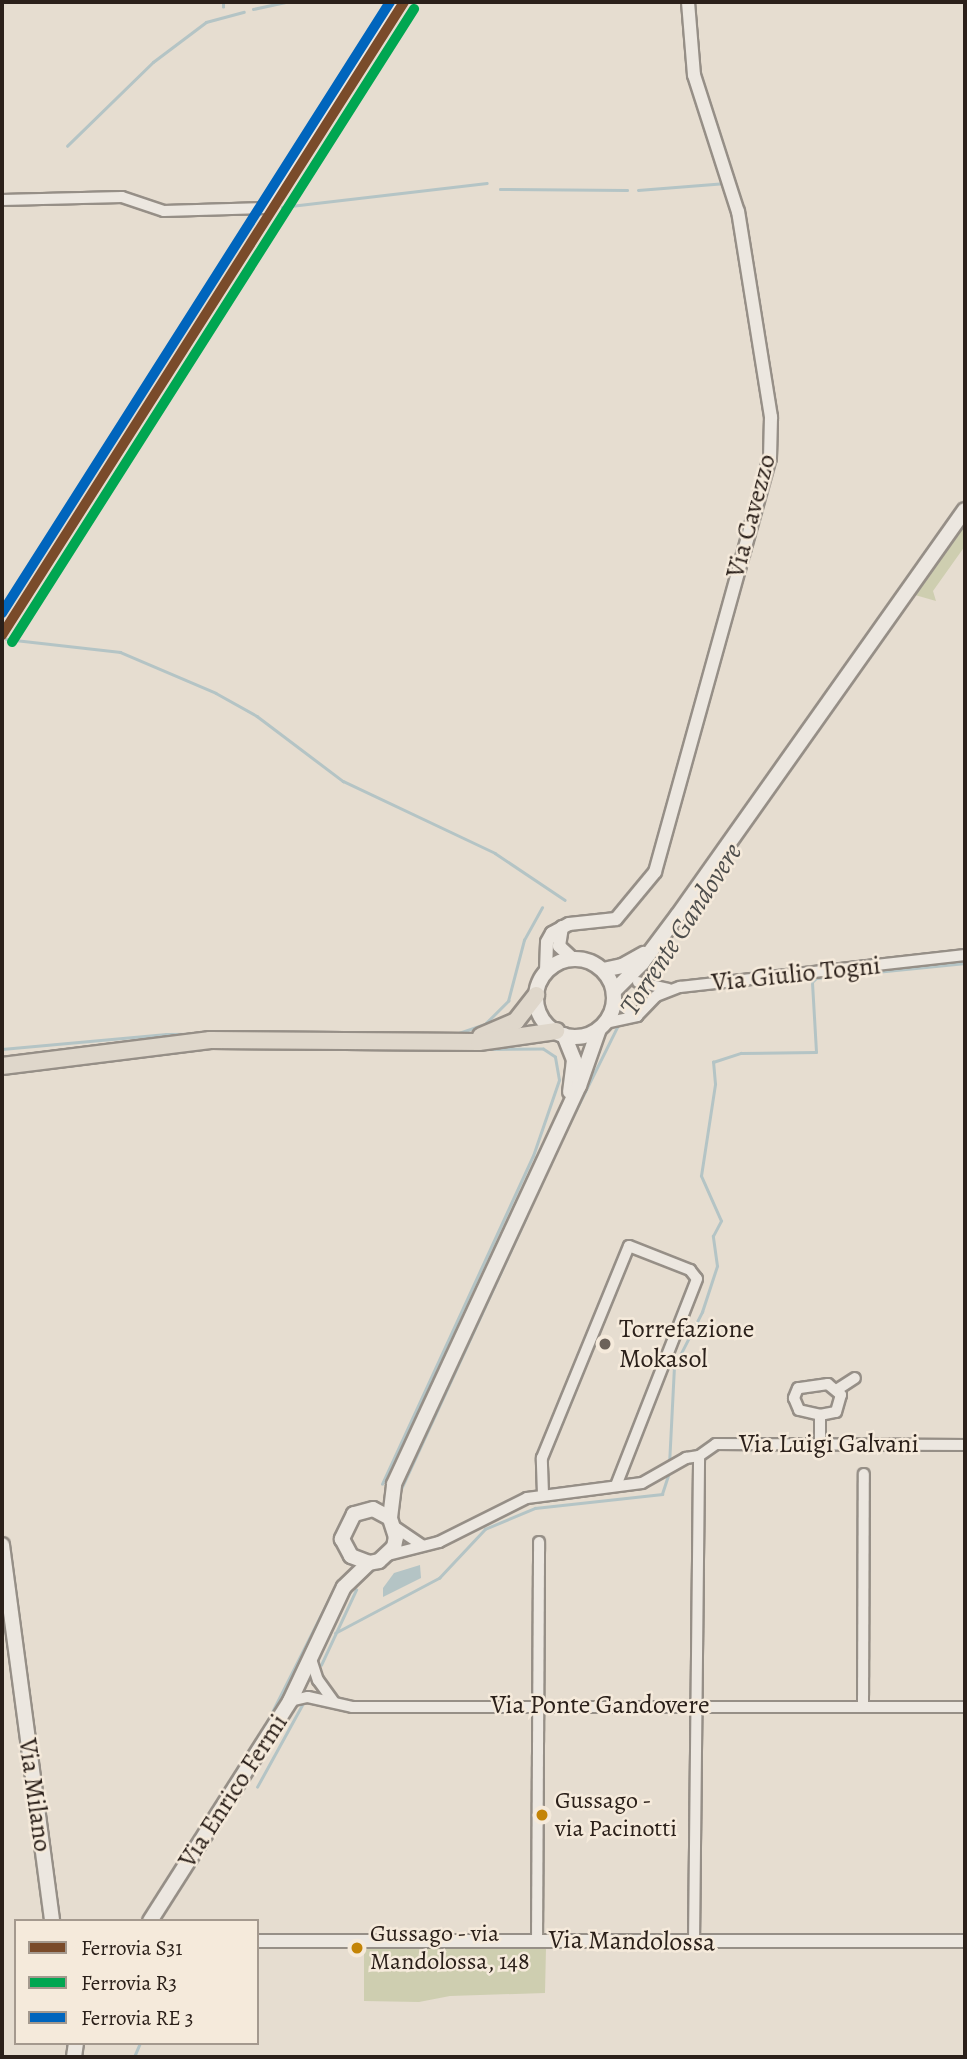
<!DOCTYPE html>
<html>
<head>
<meta charset="utf-8">
<style>
  body { margin:0 }
  #map { position:relative; width:967px; height:2059px; overflow:hidden; background:#e6ddd0; font-family:Alegreya,serif }
  div>[style] { position:absolute }
  [style*='--x'] { left:calc(var(--x)*1px); top:calc(var(--y)*1px); width:calc(var(--w)*1px); rotate:calc(var(--a)*1deg) }
  .green>* { inset:0; background:#ceceb0 }
  .water>* { inset:0; background:#b4c4c5 }
  .stream>* { height:2.5px; margin:-1.25px; padding:0 1.25px; transform-origin:1.25px; border-radius:1.25px; background:#b4c4c5 }
  .roads { filter:drop-shadow(2px 0 #968f87) drop-shadow(-2px 0 #968f87) drop-shadow(0 2px #968f87) drop-shadow(0 -2px #968f87) }
  .minor>* { height:10px; margin:-5px; padding:0 5px; transform-origin:5px; border-radius:5px; background:#ece7e0 }
  .tertiary>* { height:12px; margin:-6px; padding:0 6px; transform-origin:6px; border-radius:6px; background:#ece7e0 }
  .secondary>* { height:14px; margin:-7px; padding:0 7px; transform-origin:7px; border-radius:7px; background:#ece7e0 }
  .secondary>.ring { margin:-7px; padding:0; box-sizing:content-box; background:none; border:14px solid #ece7e0; border-radius:50% }
  .primary>* { height:16px; margin:-8px; padding:0 8px; transform-origin:8px; border-radius:8px; background:#dfd7cb }
  .rail-1>* { height:10px; margin:-5px; padding:0 5px; transform-origin:5px; border-radius:5px; background:#7a4b2a }
  .rail-2>* { height:10px; margin:-5px; padding:0 5px; transform-origin:5px; border-radius:5px; background:#00a651 }
  .rail-3>* { height:10px; margin:-5px; padding:0 5px; transform-origin:5px; border-radius:5px; background:#0065bd }
  .dots>* { width:19px; height:19px; translate:-50% -50%; box-sizing:border-box; border:4px solid #f5eadb; border-radius:50% }
  span { translate:-50% -50%; white-space:nowrap; text-align:center; line-height:1.15; -webkit-text-stroke:5px #f5eadb; paint-order:stroke }
  .bus-label { font-size:24px; color:#2b201a }
  .left { translate:0 -50%; text-align:left }
  .street-label { font-size:26px; color:#2b201a }
  .poi-label { font-size:26px; color:#2b201a }
  .water-label { font-size:28px; color:#4e4e4c; font-style:italic }
  .frame { position:absolute; inset:0; border:4px solid #2b201a; pointer-events:none }
  .legend { position:absolute; left:14px; top:1919px; width:245px; height:126px; box-sizing:border-box; background:#f5eadb; border:2px solid #a4998e; margin:0; padding:9px 12px; list-style:none; font-size:21px; color:#2b201a }
  .legend li { display:flex; align-items:center; gap:14px; height:35px }
  .legend b { width:35px; border:2px solid #a4998e }
</style>
</head>
<body>
<div id="map">
  <div class="green">
    <div style="clip-path:polygon(965px 525px,965px 546px,933px 591px,936px 601px,915px 595px)"></div>
    <div style="clip-path:polygon(364px 1946px,546px 1948px,545px 1993px,450px 1996px,419px 2002px,364px 2001px)"></div>
  </div>
  <div class="water">
    <div style="clip-path:polygon(420px 1565px,421px 1578px,383px 1597px,383px 1588px,394px 1573px)"></div>
  </div>
  <div class="stream">
    <div style="--x:683;--y:5;--w:60;--a:86.2"></div>
    <div style="--x:223;--y:7;--w:5;--a:-90"></div>
    <div style="--x:253;--y:9;--w:34;--a:-12"></div>
    <div style="--x:67;--y:146;--w:120;--a:-44.3"></div>
    <div style="--x:153;--y:62;--w:66;--a:-37"></div>
    <div style="--x:206;--y:22;--w:39;--a:-15"></div>
    <div style="--x:734;--y:178;--w:3;--a:72"></div>
    <div style="--x:500;--y:189;--w:127;--a:0.5"></div>
    <div style="--x:638;--y:190;--w:88;--a:-4.5"></div>
    <div style="--x:282;--y:207;--w:206;--a:-6.7"></div>
    <div style="--x:6;--y:639;--w:115;--a:6.5"></div>
    <div style="--x:120;--y:652;--w:104;--a:23.1"></div>
    <div style="--x:216;--y:693;--w:47;--a:29.3"></div>
    <div style="--x:257;--y:716;--w:108;--a:37.1"></div>
    <div style="--x:343;--y:781;--w:168;--a:25.3"></div>
    <div style="--x:495;--y:853;--w:84;--a:33.9"></div>
    <div style="--x:642;--y:979;--w:53;--a:-55.7"></div>
    <div style="--x:627;--y:1006;--w:25;--a:-63"></div>
    <div style="--x:456;--y:1034;--w:31;--a:-19"></div>
    <div style="--x:485;--y:1024;--w:33;--a:-45"></div>
    <div style="--x:508;--y:1001;--w:63;--a:-75.3"></div>
    <div style="--x:524;--y:940;--w:37;--a:-61"></div>
    <div style="--x:2;--y:1049;--w:165;--a:-5.2"></div>
    <div style="--x:166;--y:1034;--w:224;--a:-0.3"></div>
    <div style="--x:565;--y:1132;--w:119;--a:-63.6"></div>
    <div style="--x:669;--y:1465;--w:98;--a:-87.1"></div>
    <div style="--x:674;--y:1367;--w:62;--a:-63"></div>
    <div style="--x:702;--y:1312;--w:48;--a:-71.9"></div>
    <div style="--x:717;--y:1266;--w:30;--a:-98"></div>
    <div style="--x:713;--y:1236;--w:17;--a:-62"></div>
    <div style="--x:721;--y:1221;--w:49;--a:-114"></div>
    <div style="--x:701;--y:1176;--w:93;--a:-81.3"></div>
    <div style="--x:715;--y:1084;--w:22;--a:-95"></div>
    <div style="--x:713;--y:1062;--w:29;--a:-18"></div>
    <div style="--x:741;--y:1053;--w:75;--a:-0.8"></div>
    <div style="--x:816;--y:1052;--w:70;--a:-93.3"></div>
    <div style="--x:812;--y:982;--w:6;--a:-45"></div>
    <div style="--x:816;--y:978;--w:150;--a:-5.7"></div>
    <div style="--x:382;--y:1484;--w:361;--a:-65.3"></div>
    <div style="--x:533;--y:1156;--w:80;--a:-71.1"></div>
    <div style="--x:559;--y:1080;--w:23;--a:-100"></div>
    <div style="--x:555;--y:1057;--w:14;--a:-146"></div>
    <div style="--x:543;--y:1049;--w:94;--a:179.4"></div>
    <div style="--x:401;--y:1489;--w:299;--a:-65.3"></div>
    <div style="--x:335;--y:1633;--w:118;--a:-27.9"></div>
    <div style="--x:439;--y:1578;--w:67;--a:-46.8"></div>
    <div style="--x:485;--y:1529;--w:54;--a:-22.8"></div>
    <div style="--x:535;--y:1508;--w:128;--a:-6.3"></div>
    <div style="--x:662;--y:1494;--w:23;--a:-72"></div>
    <div style="--x:321;--y:1665;--w:83;--a:-65"></div>
    <div style="--x:262;--y:1732;--w:156;--a:-63.3"></div>
    <div style="--x:257;--y:1787;--w:94;--a:-61.2"></div>
    <div style="--x:134;--y:2057;--w:15;--a:-67"></div>
  </div>
  <div class="roads">
    <div class="minor">
      <div style="--x:2;--y:200;--w:120;--a:-1.4"></div>
      <div style="--x:122;--y:197;--w:44;--a:18.4"></div>
      <div style="--x:164;--y:211;--w:101;--a:-1.7"></div>
      <div style="--x:265;--y:208;--w:244;--a:-57.5"></div>
      <div style="--x:638;--y:982;--w:31;--a:13"></div>
      <div style="--x:614;--y:1000;--w:28;--a:35"></div>
      <div style="--x:605;--y:1023;--w:33;--a:-12"></div>
      <div style="--x:637;--y:1016;--w:28;--a:-46"></div>
      <div style="--x:656;--y:996;--w:26;--a:-21"></div>
      <div style="--x:680;--y:987;--w:287;--a:-6.4"></div>
      <div style="--x:838;--y:1389;--w:20;--a:-33"></div>
      <div style="--x:820;--y:1443;--w:28;--a:-90"></div>
      <div style="--x:820;--y:1415;--w:16;--a:-11"></div>
      <div style="--x:836;--y:1412;--w:18;--a:-74"></div>
      <div style="--x:841;--y:1395;--w:17;--a:-140"></div>
      <div style="--x:828;--y:1384;--w:30;--a:172"></div>
      <div style="--x:798;--y:1388;--w:11;--a:112"></div>
      <div style="--x:794;--y:1398;--w:13;--a:67"></div>
      <div style="--x:799;--y:1410;--w:22;--a:13"></div>
      <div style="--x:543;--y:1494;--w:36;--a:-92"></div>
      <div style="--x:542;--y:1458;--w:229;--a:-67.7"></div>
      <div style="--x:629;--y:1246;--w:66;--a:21.5"></div>
      <div style="--x:690;--y:1270;--w:11;--a:52"></div>
      <div style="--x:697;--y:1279;--w:222;--a:111.4"></div>
      <div style="--x:395;--y:1527;--w:32;--a:34"></div>
      <div style="--x:388;--y:1555;--w:53;--a:-14.3"></div>
      <div style="--x:439;--y:1542;--w:98;--a:-26.6"></div>
      <div style="--x:527;--y:1498;--w:116;--a:-7.4"></div>
      <div style="--x:642;--y:1483;--w:51;--a:-29.6"></div>
      <div style="--x:686;--y:1458;--w:13;--a:-9"></div>
      <div style="--x:311;--y:1659;--w:22;--a:72"></div>
      <div style="--x:318;--y:1680;--w:27;--a:54"></div>
      <div style="--x:290;--y:1701;--w:18;--a:-13"></div>
      <div style="--x:308;--y:1697;--w:45;--a:12.8"></div>
      <div style="--x:352;--y:1707;--w:613;--a:0"></div>
      <div style="--x:863;--y:1707;--w:233;--a:-89.8"></div>
      <div style="--x:537;--y:1940;--w:398;--a:-89.7"></div>
      <div style="--x:694;--y:1942;--w:486;--a:-89.4"></div>
      <div style="--x:699;--y:1456;--w:21;--a:-35"></div>
      <div style="--x:716;--y:1444;--w:249;--a:0.2"></div>
    </div>
    <div class="tertiary">
      <div style="--x:562;--y:927;--w:19;--a:99"></div>
      <div style="--x:559;--y:946;--w:19;--a:43"></div>
      <div style="--x:546;--y:971;--w:29;--a:-88"></div>
      <div style="--x:547;--y:942;--w:10;--a:-61"></div>
      <div style="--x:552;--y:933;--w:19;--a:-28"></div>
      <div style="--x:569;--y:924;--w:47;--a:-6.1"></div>
      <div style="--x:616;--y:919;--w:61;--a:-50.3"></div>
      <div style="--x:655;--y:872;--w:430;--a:-74.5"></div>
      <div style="--x:770;--y:458;--w:41;--a:-88.6"></div>
      <div style="--x:771;--y:417;--w:208;--a:-99.1"></div>
      <div style="--x:738;--y:212;--w:144;--a:-107.8"></div>
      <div style="--x:694;--y:75;--w:73;--a:-94.7"></div>
      <div style="--x:257;--y:1941;--w:708;--a:0"></div>
    </div>
    <div class="secondary">
      <div class="ring" style="left:536px;top:959px;width:64px;height:64px"></div>
      <div style="--x:603;--y:970;--w:19;--a:-12"></div>
      <div style="--x:622;--y:966;--w:25;--a:-29"></div>
      <div style="--x:614;--y:991;--w:40;--a:-45"></div>
      <div style="--x:642;--y:963;--w:60;--a:-53.1"></div>
      <div style="--x:678;--y:915;--w:496;--a:-54.7"></div>
      <div style="--x:564;--y:1035;--w:27;--a:68"></div>
      <div style="--x:574;--y:1060;--w:32;--a:97"></div>
      <div style="--x:390;--y:1518;--w:19;--a:-152"></div>
      <div style="--x:373;--y:1509;--w:20;--a:165"></div>
      <div style="--x:354;--y:1514;--w:28;--a:116"></div>
      <div style="--x:342;--y:1539;--w:19;--a:62"></div>
      <div style="--x:351;--y:1556;--w:19;--a:21"></div>
      <div style="--x:369;--y:1563;--w:10;--a:-11"></div>
      <div style="--x:379;--y:1561;--w:21;--a:-43"></div>
      <div style="--x:394;--y:1547;--w:10;--a:-79"></div>
      <div style="--x:396;--y:1537;--w:20;--a:-108"></div>
      <div style="--x:390;--y:1518;--w:34;--a:-83"></div>
      <div style="--x:394;--y:1484;--w:439;--a:-65.1"></div>
      <div style="--x:579;--y:1086;--w:60;--a:-70.7"></div>
      <div style="--x:2;--y:1545;--w:379;--a:82.4"></div>
      <div style="--x:150;--y:1921;--w:261;--a:-57.5"></div>
      <div style="--x:290;--y:1701;--w:126;--a:-64.7"></div>
      <div style="--x:344;--y:1587;--w:35;--a:-44"></div>
      <div style="--x:74;--y:2057;--w:14;--a:-82"></div>
    </div>
    <div class="primary">
      <div style="--x:481;--y:1036;--w:38;--a:-23"></div>
      <div style="--x:516;--y:1021;--w:33;--a:-52"></div>
      <div style="--x:2;--y:1066;--w:210;--a:-7.1"></div>
      <div style="--x:210;--y:1040;--w:269;--a:0.4"></div>
      <div style="--x:479;--y:1042;--w:78;--a:-8.1"></div>
    </div>
  </div>
  <div class="rail-1">
    <div style="--x:2;--y:635;--w:750;--a:-57.58"></div>
  </div>
  <div class="rail-2">
    <div style="--x:12;--y:642;--w:750;--a:-57.58"></div>
  </div>
  <div class="rail-3">
    <div style="--x:2;--y:613;--w:724;--a:-57.58"></div>
  </div>
  <div class="dots">
    <div style="left:605px;top:1344px;background:#6c625a"></div>
    <div style="left:542px;top:1815px;background:#c48406"></div>
    <div style="left:357px;top:1948px;background:#c48406"></div>
  </div>
  <div class="bus-label">
    <span class="left" style="left:555px;top:1815px">Gussago -<br>via Pacinotti</span>
    <span class="left" style="left:370px;top:1948px">Gussago - via<br>Mandolossa, 148</span>
  </div>
  <div class="street-label">
    <span style="left:751px;top:516px;rotate:-75deg">Via Cavezzo</span>
    <span style="left:796px;top:974px;rotate:-6deg">Via Giulio Togni</span>
    <span style="left:829px;top:1444px">Via Luigi Galvani</span>
    <span style="left:600px;top:1705px">Via Ponte Gandovere</span>
    <span style="left:233px;top:1791px;rotate:-57deg">Via Enrico Fermi</span>
    <span style="left:35px;top:1795px;rotate:82deg">Via Milano</span>
    <span style="left:632px;top:1941px;rotate:1deg">Via Mandolossa</span>
  </div>
  <div class="poi-label">
    <span class="left" style="left:619px;top:1344px">Torrefazione<br>Mokasol</span>
  </div>
  <div class="water-label">
    <span style="left:681px;top:929px;rotate:-57deg">Torrente Gandovere</span>
  </div>
  <div class="frame"></div>
  <ul class="legend">
  <li><b style="height:9px;background:#7a4b2a"></b>Ferrovia S31</li>
  <li><b style="height:9px;background:#00a651"></b>Ferrovia R3</li>
  <li><b style="height:9px;background:#0065bd"></b>Ferrovia RE 3</li>
  </ul>
</div>
</body>
</html>
